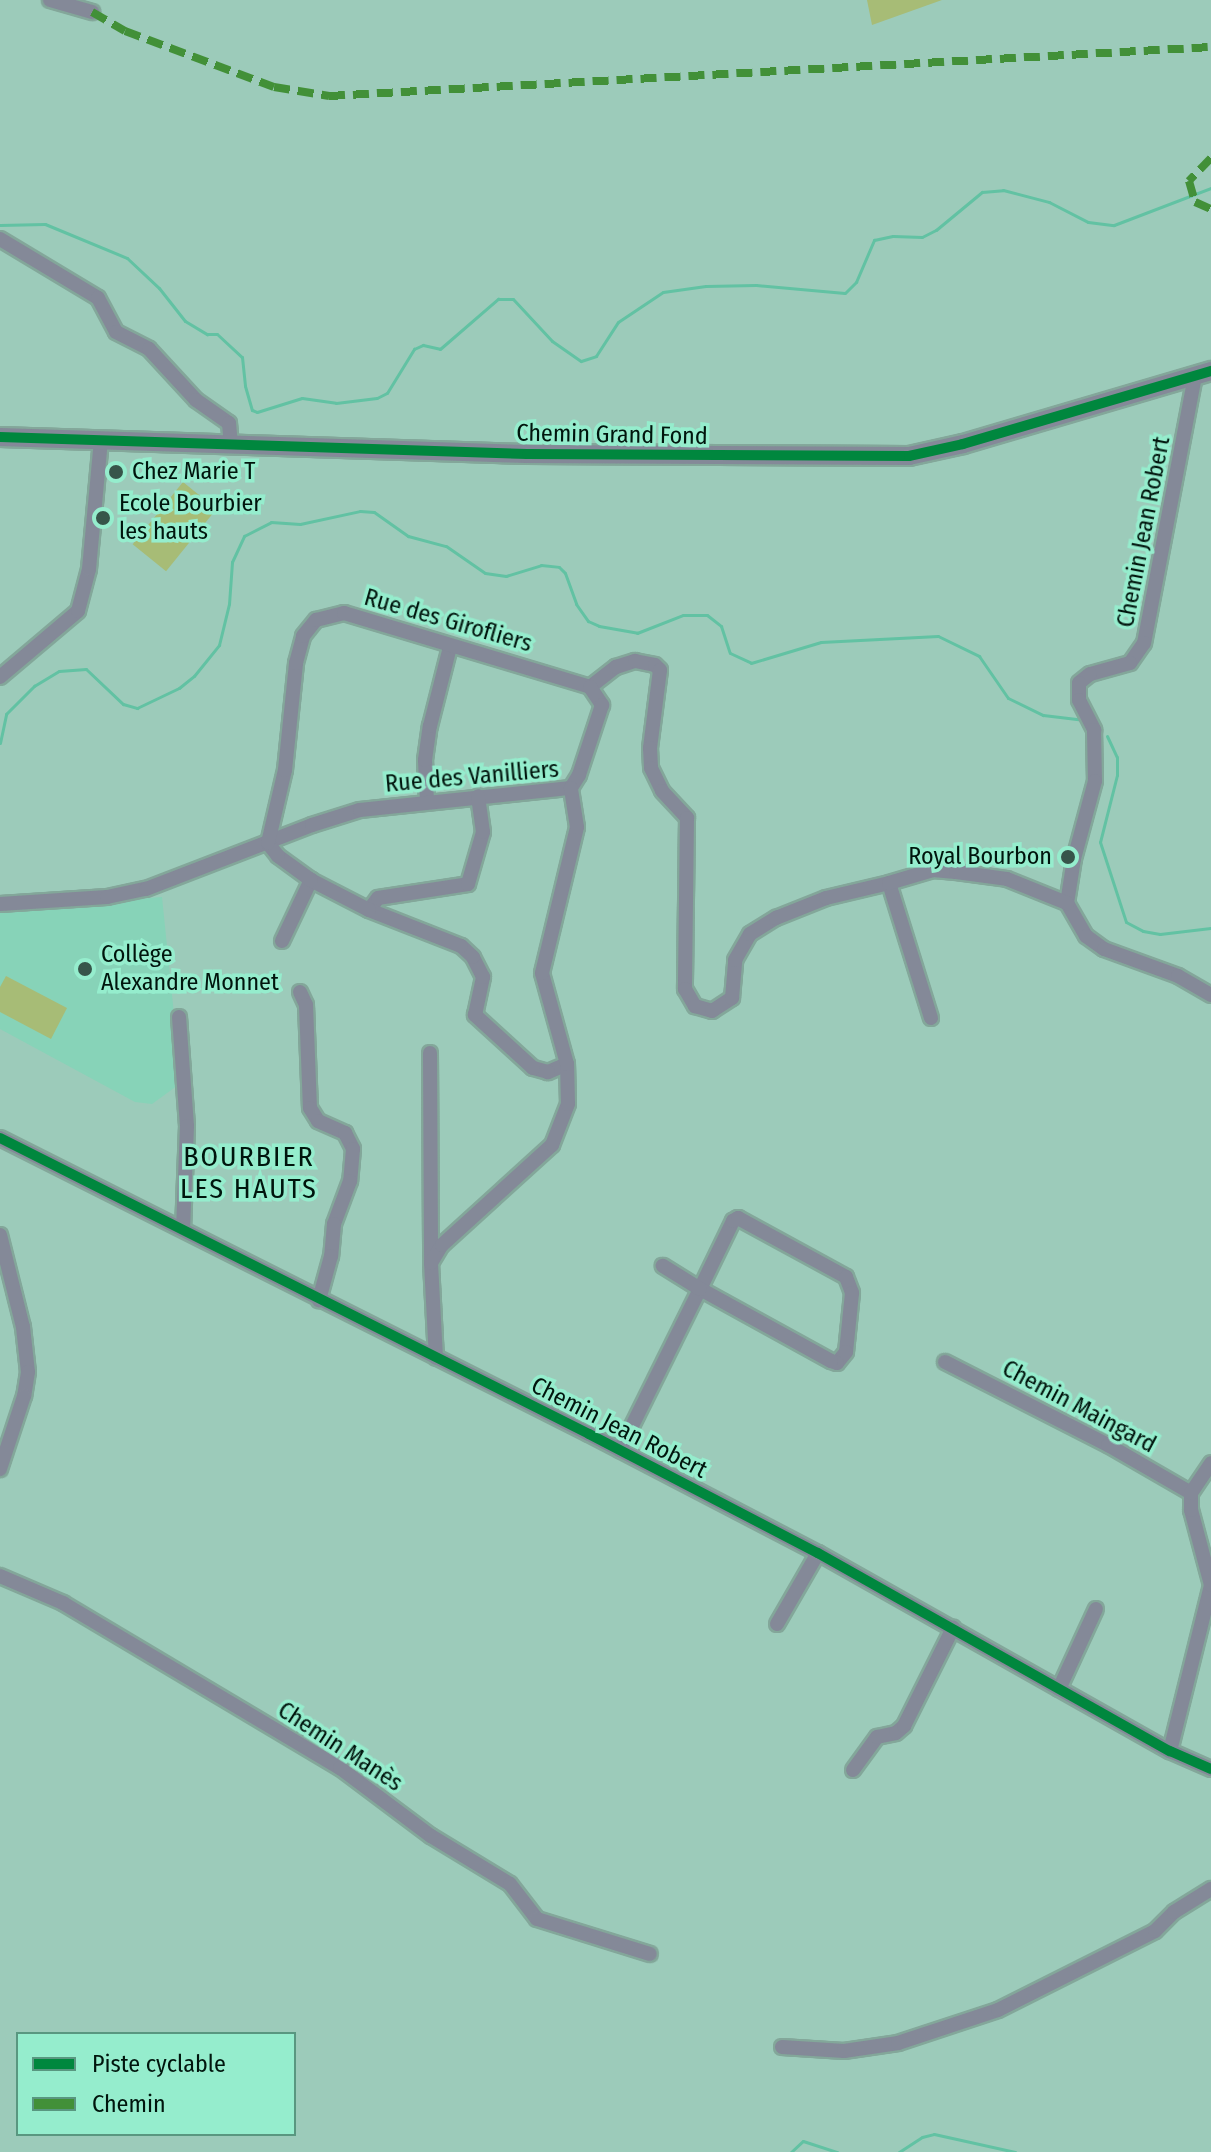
<!DOCTYPE html>
<html>
<head>
<meta charset="utf-8">
<style>
  body { margin:0 }
  #map { position:relative; width:1211px; height:2152px; overflow:hidden; background:#9ccbba; font-family:"Fira Sans Condensed",sans-serif }
  div>[style] { position:absolute }
  [style*='--x'] { left:calc(var(--x)*1px); top:calc(var(--y)*1px); width:calc(var(--w)*1px); rotate:calc(var(--a)*1deg) }
  .built>* { inset:0; background:#87d3b8 }
  .green>* { inset:0; background:#a7bc76; transform-origin:0 0 }
  .stream>* { height:3px; margin:-1.5px; padding:0 1.5px; transform-origin:1.5px; border-radius:1.5px; background:#62c2a3 }
  .roads { filter:drop-shadow(2px 0 #83a79a) drop-shadow(-2px 0 #83a79a) drop-shadow(0 2px #83a79a) drop-shadow(0 -2px #83a79a) }
  .minor>* { height:14px; margin:-7px; padding:0 7px; transform-origin:7px; border-radius:7px; background:#848998 }
  .tertiary>* { height:18px; margin:-9px; padding:0 9px; transform-origin:9px; border-radius:9px; background:#848998 }
  .quiet>* { height:8px; margin-top:-4px; transform-origin:0; background:repeating-linear-gradient(90deg,#429038 0 16px,transparent 0 24px) }
  .cycleway>* { height:10px; margin:-5px; padding:0 5px; transform-origin:5px; border-radius:5px; background:#00873e }
  .dots>* { width:22px; height:22px; translate:-50% -50%; box-sizing:border-box; border:4px solid #95edcd; border-radius:50% }
  span { translate:-50% -50%; white-space:nowrap; text-align:center; line-height:1.15; -webkit-text-stroke:7px #95edcd; paint-order:stroke }
  .street-label { font-size:24px; color:#00150d }
  .poi-label { font-size:24px; color:#00150d }
  .left { translate:0 -50%; text-align:left }
  .right { translate:-100% -50%; text-align:right }
  .quarter-label { font-size:28px; color:#00150d; letter-spacing:2px }
  .legend { position:absolute; left:16px; top:2032px; width:280px; height:104px; box-sizing:border-box; background:#95edcd; border:2px solid #599780; margin:0; padding:10px 14px; list-style:none; font-size:24px; color:#00150d }
  .legend li { display:flex; align-items:center; gap:16px; height:40px }
  .legend b { width:40px; border:2px solid #599780 }
</style>
</head>
<body>
<div id="map">
  <div class="built">
    <div style="clip-path:polygon(162px 897px,181px 1083px,152px 1104px,135px 1102px,0 1029px,0 910px)"></div>
  </div>
  <div class="green">
    <div style="clip-path:polygon(867px 0,942px 0,872px 25px)"></div>
    <div style="left:183px;top:482px;width:43px;height:80px;rotate:39deg"></div>
    <div style="clip-path:polygon(6px 976px,67px 1008px,51px 1039px,0 1012px,0 987px)"></div>
  </div>
  <div class="stream">
    <div style="--x:0;--y:225;--w:45;--a:-1.3"></div>
    <div style="--x:45;--y:224;--w:89;--a:22.5"></div>
    <div style="--x:127;--y:258;--w:44;--a:43.2"></div>
    <div style="--x:159;--y:288;--w:42;--a:51.8"></div>
    <div style="--x:185;--y:321;--w:26;--a:31"></div>
    <div style="--x:207;--y:334;--w:10;--a:0"></div>
    <div style="--x:217;--y:334;--w:34;--a:43"></div>
    <div style="--x:242;--y:357;--w:29;--a:84"></div>
    <div style="--x:245;--y:386;--w:25;--a:74"></div>
    <div style="--x:252;--y:410;--w:5;--a:22"></div>
    <div style="--x:257;--y:412;--w:47;--a:-17.3"></div>
    <div style="--x:302;--y:398;--w:34;--a:8"></div>
    <div style="--x:336;--y:403;--w:41;--a:-7"></div>
    <div style="--x:377;--y:398;--w:11;--a:-27"></div>
    <div style="--x:387;--y:393;--w:52;--a:-58.5"></div>
    <div style="--x:414;--y:349;--w:10;--a:-24"></div>
    <div style="--x:423;--y:345;--w:17;--a:13"></div>
    <div style="--x:440;--y:349;--w:77;--a:-40.8"></div>
    <div style="--x:498;--y:299;--w:15;--a:0"></div>
    <div style="--x:513;--y:299;--w:57;--a:47.1"></div>
    <div style="--x:552;--y:341;--w:35;--a:35"></div>
    <div style="--x:581;--y:361;--w:16;--a:-18"></div>
    <div style="--x:596;--y:356;--w:40;--a:-57.1"></div>
    <div style="--x:618;--y:322;--w:54;--a:-33.7"></div>
    <div style="--x:663;--y:292;--w:43;--a:-7.9"></div>
    <div style="--x:706;--y:286;--w:50;--a:-1.1"></div>
    <div style="--x:756;--y:285;--w:89;--a:5.1"></div>
    <div style="--x:845;--y:293;--w:16;--a:-45"></div>
    <div style="--x:856;--y:282;--w:46;--a:-66.8"></div>
    <div style="--x:874;--y:240;--w:19;--a:-12"></div>
    <div style="--x:893;--y:236;--w:29;--a:2"></div>
    <div style="--x:922;--y:237;--w:16;--a:-27"></div>
    <div style="--x:936;--y:230;--w:60;--a:-39.6"></div>
    <div style="--x:982;--y:192;--w:21;--a:-5"></div>
    <div style="--x:1003;--y:190;--w:48;--a:14.6"></div>
    <div style="--x:1049;--y:202;--w:44;--a:27.1"></div>
    <div style="--x:1088;--y:222;--w:26;--a:7"></div>
    <div style="--x:1114;--y:225;--w:104;--a:-20.9"></div>
    <div style="--x:1107;--y:736;--w:23;--a:65"></div>
    <div style="--x:1117;--y:757;--w:18;--a:90"></div>
    <div style="--x:1117;--y:775;--w:69;--a:104.2"></div>
    <div style="--x:1100;--y:842;--w:84;--a:72"></div>
    <div style="--x:1126;--y:922;--w:19;--a:28"></div>
    <div style="--x:1143;--y:931;--w:17;--a:10"></div>
    <div style="--x:1160;--y:934;--w:51;--a:-6.7"></div>
    <div style="--x:0;--y:743;--w:30;--a:-78"></div>
    <div style="--x:6;--y:714;--w:40;--a:-45"></div>
    <div style="--x:34;--y:686;--w:29;--a:-31"></div>
    <div style="--x:59;--y:671;--w:27;--a:-4"></div>
    <div style="--x:86;--y:669;--w:51;--a:43.4"></div>
    <div style="--x:123;--y:704;--w:15;--a:16"></div>
    <div style="--x:137;--y:708;--w:47;--a:-25.5"></div>
    <div style="--x:179;--y:688;--w:19;--a:-39"></div>
    <div style="--x:194;--y:676;--w:40;--a:-51"></div>
    <div style="--x:219;--y:645;--w:42;--a:-76.3"></div>
    <div style="--x:229;--y:604;--w:42;--a:-85.9"></div>
    <div style="--x:232;--y:562;--w:29;--a:-65"></div>
    <div style="--x:244;--y:536;--w:30;--a:-27"></div>
    <div style="--x:271;--y:522;--w:29;--a:4"></div>
    <div style="--x:300;--y:524;--w:61;--a:-12.2"></div>
    <div style="--x:360;--y:511;--w:14;--a:4"></div>
    <div style="--x:374;--y:512;--w:42;--a:35.2"></div>
    <div style="--x:408;--y:536;--w:39;--a:15"></div>
    <div style="--x:446;--y:546;--w:47;--a:34.7"></div>
    <div style="--x:485;--y:573;--w:21;--a:8"></div>
    <div style="--x:506;--y:576;--w:37;--a:-17"></div>
    <div style="--x:541;--y:565;--w:18;--a:6"></div>
    <div style="--x:559;--y:567;--w:8;--a:45"></div>
    <div style="--x:565;--y:573;--w:33;--a:70"></div>
    <div style="--x:576;--y:604;--w:21;--a:55"></div>
    <div style="--x:588;--y:621;--w:12;--a:24"></div>
    <div style="--x:599;--y:626;--w:39;--a:10"></div>
    <div style="--x:637;--y:633;--w:49;--a:-21.4"></div>
    <div style="--x:683;--y:615;--w:24;--a:0"></div>
    <div style="--x:707;--y:615;--w:18;--a:38"></div>
    <div style="--x:721;--y:626;--w:28;--a:72"></div>
    <div style="--x:730;--y:653;--w:23;--a:25"></div>
    <div style="--x:751;--y:663;--w:73;--a:-16.7"></div>
    <div style="--x:821;--y:642;--w:117;--a:-2.9"></div>
    <div style="--x:938;--y:636;--w:46;--a:26"></div>
    <div style="--x:979;--y:656;--w:51;--a:55.4"></div>
    <div style="--x:1008;--y:698;--w:39;--a:26"></div>
    <div style="--x:1043;--y:715;--w:42;--a:6.8"></div>
    <div style="--x:791;--y:2152;--w:16;--a:-43"></div>
    <div style="--x:803;--y:2141;--w:36;--a:18"></div>
    <div style="--x:899;--y:2152;--w:27;--a:-33"></div>
    <div style="--x:922;--y:2137;--w:12;--a:-14"></div>
    <div style="--x:934;--y:2134;--w:83;--a:12.5"></div>
  </div>
  <div class="roads">
    <div class="minor">
      <div style="--x:50;--y:0;--w:44;--a:15.9"></div>
      <div style="--x:0;--y:239;--w:114;--a:31"></div>
      <div style="--x:98;--y:298;--w:38;--a:62"></div>
      <div style="--x:116;--y:332;--w:37;--a:27"></div>
      <div style="--x:149;--y:349;--w:69;--a:47.3"></div>
      <div style="--x:196;--y:400;--w:40;--a:34.9"></div>
      <div style="--x:229;--y:423;--w:22;--a:85"></div>
      <div style="--x:1195;--y:376;--w:272;--a:100.8"></div>
      <div style="--x:1144;--y:643;--w:24;--a:125"></div>
      <div style="--x:1130;--y:663;--w:41;--a:164.6"></div>
      <div style="--x:1090;--y:674;--w:14;--a:141"></div>
      <div style="--x:1079;--y:683;--w:17;--a:90"></div>
      <div style="--x:1079;--y:700;--w:34;--a:63"></div>
      <div style="--x:1094;--y:730;--w:51;--a:88.9"></div>
      <div style="--x:1095;--y:781;--w:81;--a:105.1"></div>
      <div style="--x:1074;--y:859;--w:45;--a:99"></div>
      <div style="--x:1067;--y:903;--w:38;--a:60"></div>
      <div style="--x:1086;--y:936;--w:22;--a:36"></div>
      <div style="--x:1104;--y:949;--w:79;--a:20"></div>
      <div style="--x:1178;--y:976;--w:38;--a:30"></div>
      <div style="--x:0;--y:677;--w:102;--a:-40.2"></div>
      <div style="--x:78;--y:611;--w:43;--a:-75.3"></div>
      <div style="--x:89;--y:569;--w:130;--a:-84.7"></div>
      <div style="--x:590;--y:687;--w:33;--a:-38"></div>
      <div style="--x:616;--y:667;--w:20;--a:-18"></div>
      <div style="--x:635;--y:661;--w:20;--a:11"></div>
      <div style="--x:655;--y:665;--w:7;--a:45"></div>
      <div style="--x:660;--y:670;--w:79;--a:97.3"></div>
      <div style="--x:650;--y:748;--w:20;--a:87"></div>
      <div style="--x:651;--y:768;--w:25;--a:64"></div>
      <div style="--x:662;--y:791;--w:37;--a:47"></div>
      <div style="--x:687;--y:818;--w:171;--a:90.7"></div>
      <div style="--x:685;--y:989;--w:20;--a:60"></div>
      <div style="--x:695;--y:1006;--w:18;--a:16"></div>
      <div style="--x:712;--y:1011;--w:24;--a:-33"></div>
      <div style="--x:732;--y:998;--w:38;--a:-85"></div>
      <div style="--x:735;--y:960;--w:30;--a:-60"></div>
      <div style="--x:750;--y:934;--w:31;--a:-32"></div>
      <div style="--x:776;--y:918;--w:54;--a:-21.8"></div>
      <div style="--x:826;--y:898;--w:65;--a:-13.4"></div>
      <div style="--x:427;--y:801;--w:41;--a:-92.8"></div>
      <div style="--x:425;--y:760;--w:34;--a:-82"></div>
      <div style="--x:430;--y:726;--w:81;--a:-75.8"></div>
      <div style="--x:0;--y:904;--w:107;--a:-3.7"></div>
      <div style="--x:107;--y:897;--w:40;--a:-12"></div>
      <div style="--x:146;--y:889;--w:178;--a:-21.1"></div>
      <div style="--x:312;--y:825;--w:50;--a:-17.4"></div>
      <div style="--x:360;--y:810;--w:212;--a:-6"></div>
      <div style="--x:369;--y:910;--w:15;--a:-53"></div>
      <div style="--x:378;--y:898;--w:91;--a:-8.8"></div>
      <div style="--x:468;--y:884;--w:54;--a:-73.9"></div>
      <div style="--x:483;--y:832;--w:36;--a:-98"></div>
      <div style="--x:282;--y:941;--w:68;--a:-64.6"></div>
      <div style="--x:300;--y:992;--w:14;--a:65"></div>
      <div style="--x:306;--y:1005;--w:103;--a:87.8"></div>
      <div style="--x:310;--y:1108;--w:15;--a:58"></div>
      <div style="--x:318;--y:1121;--w:30;--a:24"></div>
      <div style="--x:345;--y:1133;--w:18;--a:63"></div>
      <div style="--x:353;--y:1149;--w:32;--a:95"></div>
      <div style="--x:350;--y:1181;--w:46;--a:110.4"></div>
      <div style="--x:334;--y:1224;--w:32;--a:95"></div>
      <div style="--x:331;--y:1256;--w:46;--a:105.3"></div>
      <div style="--x:179;--y:1017;--w:109;--a:85.8"></div>
      <div style="--x:187;--y:1126;--w:103;--a:92.2"></div>
      <div style="--x:931;--y:1018;--w:141;--a:-107.3"></div>
      <div style="--x:889;--y:883;--w:46;--a:-16.5"></div>
      <div style="--x:933;--y:870;--w:23;--a:5"></div>
      <div style="--x:956;--y:872;--w:51;--a:7.8"></div>
      <div style="--x:1007;--y:879;--w:65;--a:21.8"></div>
      <div style="--x:430;--y:1053;--w:210;--a:89.7"></div>
      <div style="--x:431;--y:1263;--w:95;--a:87"></div>
      <div style="--x:567;--y:1064;--w:21;--a:157"></div>
      <div style="--x:548;--y:1072;--w:16;--a:-165"></div>
      <div style="--x:533;--y:1068;--w:79;--a:-137.6"></div>
      <div style="--x:475;--y:1015;--w:39;--a:-78"></div>
      <div style="--x:483;--y:977;--w:22;--a:-117"></div>
      <div style="--x:473;--y:957;--w:16;--a:-137"></div>
      <div style="--x:461;--y:946;--w:99;--a:-158.6"></div>
      <div style="--x:369;--y:910;--w:65;--a:-152.7"></div>
      <div style="--x:311;--y:880;--w:41;--a:-144"></div>
      <div style="--x:278;--y:856;--w:16;--a:-128"></div>
      <div style="--x:268;--y:843;--w:75;--a:-76.9"></div>
      <div style="--x:285;--y:770;--w:108;--a:-84.1"></div>
      <div style="--x:296;--y:663;--w:28;--a:-75"></div>
      <div style="--x:303;--y:636;--w:21;--a:-51"></div>
      <div style="--x:316;--y:620;--w:29;--a:-14"></div>
      <div style="--x:344;--y:613;--w:257;--a:16.7"></div>
      <div style="--x:590;--y:687;--w:22;--a:56"></div>
      <div style="--x:602;--y:705;--w:74;--a:108.2"></div>
      <div style="--x:579;--y:775;--w:15;--a:122"></div>
      <div style="--x:0;--y:1138;--w:659;--a:26.68"></div>
      <div style="--x:589;--y:1434;--w:258;--a:27.5"></div>
      <div style="--x:818;--y:1553;--w:404;--a:29.4"></div>
      <div style="--x:1170;--y:1751;--w:45;--a:23.7"></div>
      <div style="--x:0;--y:1235;--w:95;--a:76"></div>
      <div style="--x:23;--y:1327;--w:45;--a:83.7"></div>
      <div style="--x:28;--y:1372;--w:24;--a:99"></div>
      <div style="--x:24;--y:1396;--w:77;--a:108.2"></div>
      <div style="--x:431;--y:1263;--w:21;--a:-59"></div>
      <div style="--x:442;--y:1245;--w:149;--a:-42.3"></div>
      <div style="--x:552;--y:1145;--w:44;--a:-68.7"></div>
      <div style="--x:568;--y:1104;--w:40;--a:-91.4"></div>
      <div style="--x:567;--y:1064;--w:94;--a:-105.4"></div>
      <div style="--x:542;--y:973;--w:150;--a:-76.5"></div>
      <div style="--x:577;--y:827;--w:39;--a:-99"></div>
      <div style="--x:945;--y:1362;--w:183;--a:27"></div>
      <div style="--x:1108;--y:1445;--w:96;--a:30"></div>
      <div style="--x:620;--y:1450;--w:180;--a:-63.6"></div>
      <div style="--x:700;--y:1289;--w:76;--a:-64.1"></div>
      <div style="--x:733;--y:1221;--w:6;--a:-31"></div>
      <div style="--x:738;--y:1218;--w:123;--a:28.6"></div>
      <div style="--x:846;--y:1277;--w:17;--a:69"></div>
      <div style="--x:852;--y:1293;--w:59;--a:95.8"></div>
      <div style="--x:846;--y:1352;--w:14;--a:129"></div>
      <div style="--x:837;--y:1363;--w:6;--a:-162"></div>
      <div style="--x:831;--y:1361;--w:149;--a:-151.2"></div>
      <div style="--x:700;--y:1289;--w:44;--a:-148.1"></div>
      <div style="--x:0;--y:1576;--w:69;--a:23.2"></div>
      <div style="--x:63;--y:1603;--w:322;--a:30.8"></div>
      <div style="--x:340;--y:1768;--w:114;--a:36.8"></div>
      <div style="--x:431;--y:1836;--w:92;--a:31.3"></div>
      <div style="--x:510;--y:1884;--w:44;--a:52.4"></div>
      <div style="--x:537;--y:1919;--w:118;--a:17.2"></div>
      <div style="--x:777;--y:1624;--w:82;--a:-60"></div>
      <div style="--x:1059;--y:1689;--w:88;--a:-65.2"></div>
      <div style="--x:1170;--y:1751;--w:171;--a:-76.1"></div>
      <div style="--x:1211;--y:1585;--w:78;--a:-104.9"></div>
      <div style="--x:1191;--y:1510;--w:17;--a:-90"></div>
      <div style="--x:1191;--y:1493;--w:36;--a:-56"></div>
      <div style="--x:853;--y:1770;--w:41;--a:-54"></div>
      <div style="--x:877;--y:1737;--w:19;--a:-12"></div>
      <div style="--x:896;--y:1733;--w:11;--a:-41"></div>
      <div style="--x:904;--y:1726;--w:110;--a:-63.4"></div>
      <div style="--x:782;--y:2047;--w:62;--a:3.7"></div>
      <div style="--x:844;--y:2051;--w:55;--a:-8.4"></div>
      <div style="--x:898;--y:2043;--w:105;--a:-18.3"></div>
      <div style="--x:998;--y:2010;--w:176;--a:-26.7"></div>
      <div style="--x:1155;--y:1931;--w:27;--a:-45"></div>
      <div style="--x:1174;--y:1912;--w:44;--a:-31.9"></div>
    </div>
    <div class="tertiary">
      <div style="--x:0;--y:437;--w:527;--a:1.85"></div>
      <div style="--x:527;--y:454;--w:382;--a:0.3"></div>
      <div style="--x:909;--y:456;--w:55;--a:-12.5"></div>
      <div style="--x:963;--y:444;--w:259;--a:-16.4"></div>
    </div>
  </div>
  <div class="quiet">
    <div style="--x:92;--y:12;--w:38;--a:30"></div>
    <div style="--x:125;--y:31;--w:159;--a:20.6"></div>
    <div style="--x:274;--y:87;--w:56;--a:9.3"></div>
    <div style="--x:329;--y:96;--w:883;--a:-3.18"></div>
    <div style="--x:1211;--y:158;--w:32;--a:134"></div>
    <div style="--x:1189;--y:181;--w:22;--a:74"></div>
    <div style="--x:1195;--y:202;--w:17;--a:24"></div>
  </div>
  <div class="cycleway">
    <div style="--x:0;--y:437;--w:527;--a:1.85"></div>
    <div style="--x:527;--y:454;--w:382;--a:0.3"></div>
    <div style="--x:909;--y:456;--w:55;--a:-12.5"></div>
    <div style="--x:963;--y:444;--w:259;--a:-16.4"></div>
    <div style="--x:0;--y:1138;--w:659;--a:26.68"></div>
    <div style="--x:589;--y:1434;--w:258;--a:27.5"></div>
    <div style="--x:818;--y:1553;--w:404;--a:29.4"></div>
    <div style="--x:1170;--y:1751;--w:45;--a:23.7"></div>
  </div>
  <div class="dots">
    <div style="left:116px;top:472px;background:#37554a"></div>
    <div style="left:103px;top:518px;background:#37554a"></div>
    <div style="left:1068px;top:857px;background:#37554a"></div>
    <div style="left:85px;top:969px;background:#37554a"></div>
  </div>
  <div class="street-label">
    <span style="left:612px;top:435px;rotate:1deg">Chemin Grand Fond</span>
    <span style="left:1144px;top:532px;rotate:-79deg">Chemin Jean Robert</span>
    <span style="left:448px;top:621px;rotate:16deg">Rue des Girofliers</span>
    <span style="left:472px;top:777px;rotate:-5deg">Rue des Vanilliers</span>
    <span style="left:1079px;top:1407px;rotate:28deg">Chemin Maingard</span>
    <span style="left:619px;top:1428px;rotate:27deg">Chemin Jean Robert</span>
    <span style="left:340px;top:1747px;rotate:33deg">Chemin Manès</span>
  </div>
  <div class="poi-label">
    <span class="left" style="left:132px;top:472px">Chez Marie T</span>
    <span class="left" style="left:119px;top:518px">Ecole Bourbier<br>les hauts</span>
    <span class="right" style="left:1052px;top:857px">Royal Bourbon</span>
    <span class="left" style="left:101px;top:969px">Collège<br>Alexandre Monnet</span>
  </div>
  <div class="quarter-label">
    <span style="left:249px;top:1173px">BOURBIER<br>LES HAUTS</span>
  </div>
  <ul class="legend">
  <li><b style="height:10px;background:#00873e"></b>Piste cyclable</li>
  <li><b style="height:10px;background:#429038"></b>Chemin</li>
  </ul>
</div>
</body>
</html>
